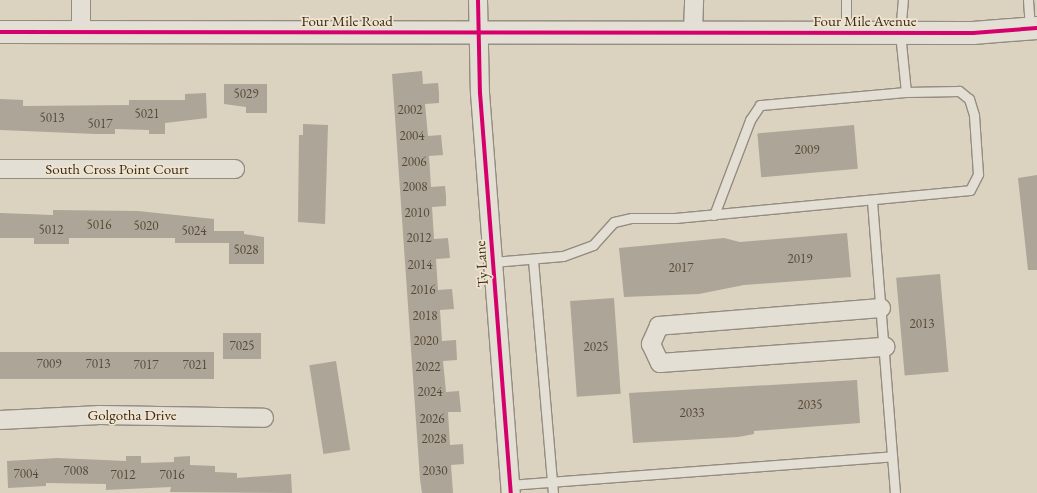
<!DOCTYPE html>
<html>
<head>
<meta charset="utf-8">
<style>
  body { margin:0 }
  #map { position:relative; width:1037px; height:493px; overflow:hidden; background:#dcd2c0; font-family:"EB Garamond",serif }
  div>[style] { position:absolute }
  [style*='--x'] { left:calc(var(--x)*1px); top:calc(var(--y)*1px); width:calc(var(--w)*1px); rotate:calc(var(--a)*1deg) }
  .building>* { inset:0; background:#ada598; transform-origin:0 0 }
  .roads { filter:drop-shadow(1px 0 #948c80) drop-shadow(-1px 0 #948c80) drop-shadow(0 1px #948c80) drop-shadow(0 -1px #948c80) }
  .lane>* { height:9px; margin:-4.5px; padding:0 4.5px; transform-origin:4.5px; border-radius:4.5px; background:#e4dfd5 }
  .street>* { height:18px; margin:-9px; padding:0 9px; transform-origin:9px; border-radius:9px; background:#e4dfd5 }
  .secondary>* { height:22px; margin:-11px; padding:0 11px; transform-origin:11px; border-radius:11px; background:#e4dfd5 }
  .cycleway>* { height:4px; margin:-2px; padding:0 2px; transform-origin:2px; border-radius:2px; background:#d6006c }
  span { translate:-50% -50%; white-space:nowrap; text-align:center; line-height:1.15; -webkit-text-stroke:3.5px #efe4cf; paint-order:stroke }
  .number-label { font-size:13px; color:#584936 }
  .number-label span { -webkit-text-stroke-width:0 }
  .street-label { font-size:15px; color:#3b2a16 }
</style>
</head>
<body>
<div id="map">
  <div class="building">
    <div style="clip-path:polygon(422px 71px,423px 84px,438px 83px,439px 93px,439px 103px,425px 104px,428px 136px,441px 135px,443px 155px,429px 156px,431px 187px,445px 186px,446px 196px,446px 206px,432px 207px,434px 239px,448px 238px,450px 258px,436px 259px,438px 290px,452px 289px,454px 309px,440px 310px,442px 341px,456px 340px,457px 360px,443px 361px,446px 392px,459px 391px,461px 412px,448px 412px,450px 445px,463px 444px,464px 464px,451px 465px,453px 493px,422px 493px,420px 479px,392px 74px)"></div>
    <div style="clip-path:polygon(224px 84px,267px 84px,267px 113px,246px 113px,246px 107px,224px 104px)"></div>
    <div style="clip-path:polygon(206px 93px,207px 118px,165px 123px,165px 134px,149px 134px,149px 130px,115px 129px,115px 134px,96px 134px,0 130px,0 99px,23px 100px,23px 106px,129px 105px,129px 100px,185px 100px,185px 94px)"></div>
    <div style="clip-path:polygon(303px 124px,328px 125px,325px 224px,298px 222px,299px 135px,303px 135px)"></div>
    <div style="left:854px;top:125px;width:44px;height:97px;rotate:85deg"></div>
    <div style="clip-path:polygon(1037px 175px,1037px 270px,1028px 270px,1018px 178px)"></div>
    <div style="clip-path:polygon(53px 210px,138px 211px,214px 219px,214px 231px,244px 231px,244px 234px,264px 237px,264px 264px,229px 264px,229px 243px,175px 243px,175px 238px,69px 238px,69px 244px,34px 244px,34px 238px,0 238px,0 213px,53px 215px)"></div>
    <div style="clip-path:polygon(847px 233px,851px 277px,744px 285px,699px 294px,624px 297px,619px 248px,724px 238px,740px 242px)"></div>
    <div style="left:940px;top:274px;width:98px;height:44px;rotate:85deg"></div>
    <div style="left:614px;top:298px;width:96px;height:44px;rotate:86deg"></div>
    <div style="left:223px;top:333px;width:38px;height:26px"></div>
    <div style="left:0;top:352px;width:214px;height:27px"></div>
    <div style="left:336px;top:361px;width:90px;height:27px;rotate:81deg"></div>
    <div style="clip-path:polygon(857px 380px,860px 423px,754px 431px,754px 434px,738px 437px,633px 443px,629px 393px)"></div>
    <div style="clip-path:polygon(126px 456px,141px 456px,141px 463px,174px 462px,174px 457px,190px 456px,190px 465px,215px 466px,215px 472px,237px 473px,237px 478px,291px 474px,292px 493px,170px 492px,171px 487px,106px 490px,106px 484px,46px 483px,46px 486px,8px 488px,7px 461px,57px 458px,126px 461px)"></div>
  </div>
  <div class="roads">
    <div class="lane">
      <div style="--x:1028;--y:0;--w:28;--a:86"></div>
      <div style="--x:846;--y:33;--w:33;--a:-90"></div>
      <div style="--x:872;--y:201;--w:293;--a:85.5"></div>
      <div style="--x:714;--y:215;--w:102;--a:-69.2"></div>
      <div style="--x:750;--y:120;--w:18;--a:-56"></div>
      <div style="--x:760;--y:105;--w:147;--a:-5.1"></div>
      <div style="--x:533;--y:260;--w:234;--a:85.1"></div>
      <div style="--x:493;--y:262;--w:70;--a:-4.9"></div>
      <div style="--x:563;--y:256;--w:32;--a:-20"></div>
      <div style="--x:593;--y:245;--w:31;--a:-48"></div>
      <div style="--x:614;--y:222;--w:18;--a:-13"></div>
      <div style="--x:632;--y:218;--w:43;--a:0"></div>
      <div style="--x:675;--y:218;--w:296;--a:-5.4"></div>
      <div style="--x:970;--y:190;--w:18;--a:-63"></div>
      <div style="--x:978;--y:174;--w:59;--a:-93.9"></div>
      <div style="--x:974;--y:115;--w:17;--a:-107"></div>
      <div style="--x:969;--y:99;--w:13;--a:-141"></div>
      <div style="--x:959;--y:91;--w:53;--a:178.9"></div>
      <div style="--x:906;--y:92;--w:59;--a:-95.8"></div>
      <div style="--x:900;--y:33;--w:33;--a:-85"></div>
      <div style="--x:510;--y:485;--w:383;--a:-4.3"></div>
    </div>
    <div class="street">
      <div style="--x:81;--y:0;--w:31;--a:90"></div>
      <div style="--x:478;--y:0;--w:93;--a:88.8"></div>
      <div style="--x:480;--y:93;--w:401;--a:85.6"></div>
      <div style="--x:693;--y:32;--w:32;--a:-88"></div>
      <div style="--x:0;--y:169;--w:235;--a:0"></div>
      <div style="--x:881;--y:308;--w:223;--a:175.4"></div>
      <div style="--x:659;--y:326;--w:20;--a:114"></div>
      <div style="--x:651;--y:344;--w:21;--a:65"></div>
      <div style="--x:660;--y:363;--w:226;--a:-4.1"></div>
      <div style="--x:0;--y:420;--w:100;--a:-2.9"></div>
      <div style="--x:100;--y:415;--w:164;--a:1"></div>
    </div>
    <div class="secondary">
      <div style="--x:0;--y:32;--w:973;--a:0.06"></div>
      <div style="--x:973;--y:33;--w:64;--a:-4.5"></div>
    </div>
  </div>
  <div class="cycleway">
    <div style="--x:478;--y:0;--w:93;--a:88.8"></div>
    <div style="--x:480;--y:93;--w:401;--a:85.6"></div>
    <div style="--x:0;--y:32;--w:973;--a:0.06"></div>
    <div style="--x:973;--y:33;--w:64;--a:-4.5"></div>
  </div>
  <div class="number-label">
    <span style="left:246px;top:94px">5029</span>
    <span style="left:410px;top:110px">2002</span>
    <span style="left:147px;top:114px">5021</span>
    <span style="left:52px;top:118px">5013</span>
    <span style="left:100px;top:124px">5017</span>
    <span style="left:412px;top:136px">2004</span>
    <span style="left:807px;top:150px">2009</span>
    <span style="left:414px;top:162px">2006</span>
    <span style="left:415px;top:187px">2008</span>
    <span style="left:417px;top:213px">2010</span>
    <span style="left:99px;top:225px">5016</span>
    <span style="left:146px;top:226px">5020</span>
    <span style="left:51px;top:230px">5012</span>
    <span style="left:194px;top:231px">5024</span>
    <span style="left:419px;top:238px">2012</span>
    <span style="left:246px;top:250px">5028</span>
    <span style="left:800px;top:259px">2019</span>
    <span style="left:420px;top:265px">2014</span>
    <span style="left:681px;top:268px">2017</span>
    <span style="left:423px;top:290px">2016</span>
    <span style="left:425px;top:316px">2018</span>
    <span style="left:922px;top:324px">2013</span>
    <span style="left:426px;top:341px">2020</span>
    <span style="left:242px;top:346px">7025</span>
    <span style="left:596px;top:347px">2025</span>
    <span style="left:49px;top:364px">7009</span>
    <span style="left:98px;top:364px">7013</span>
    <span style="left:146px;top:365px">7017</span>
    <span style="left:195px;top:365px">7021</span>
    <span style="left:428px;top:367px">2022</span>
    <span style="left:430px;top:392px">2024</span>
    <span style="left:810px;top:405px">2035</span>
    <span style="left:692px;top:413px">2033</span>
    <span style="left:432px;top:419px">2026</span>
    <span style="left:434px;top:439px">2028</span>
    <span style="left:76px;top:471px">7008</span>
    <span style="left:435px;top:471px">2030</span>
    <span style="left:26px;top:474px">7004</span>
    <span style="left:123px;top:475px">7012</span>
    <span style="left:172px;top:475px">7016</span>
  </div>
  <div class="street-label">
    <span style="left:347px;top:21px">Four Mile Road</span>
    <span style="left:865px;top:21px">Four Mile Avenue</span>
    <span style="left:117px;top:169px">South Cross Point Court</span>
    <span style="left:481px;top:264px;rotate:-94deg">Ty Lane</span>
    <span style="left:132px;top:415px">Golgotha Drive</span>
  </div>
</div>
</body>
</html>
